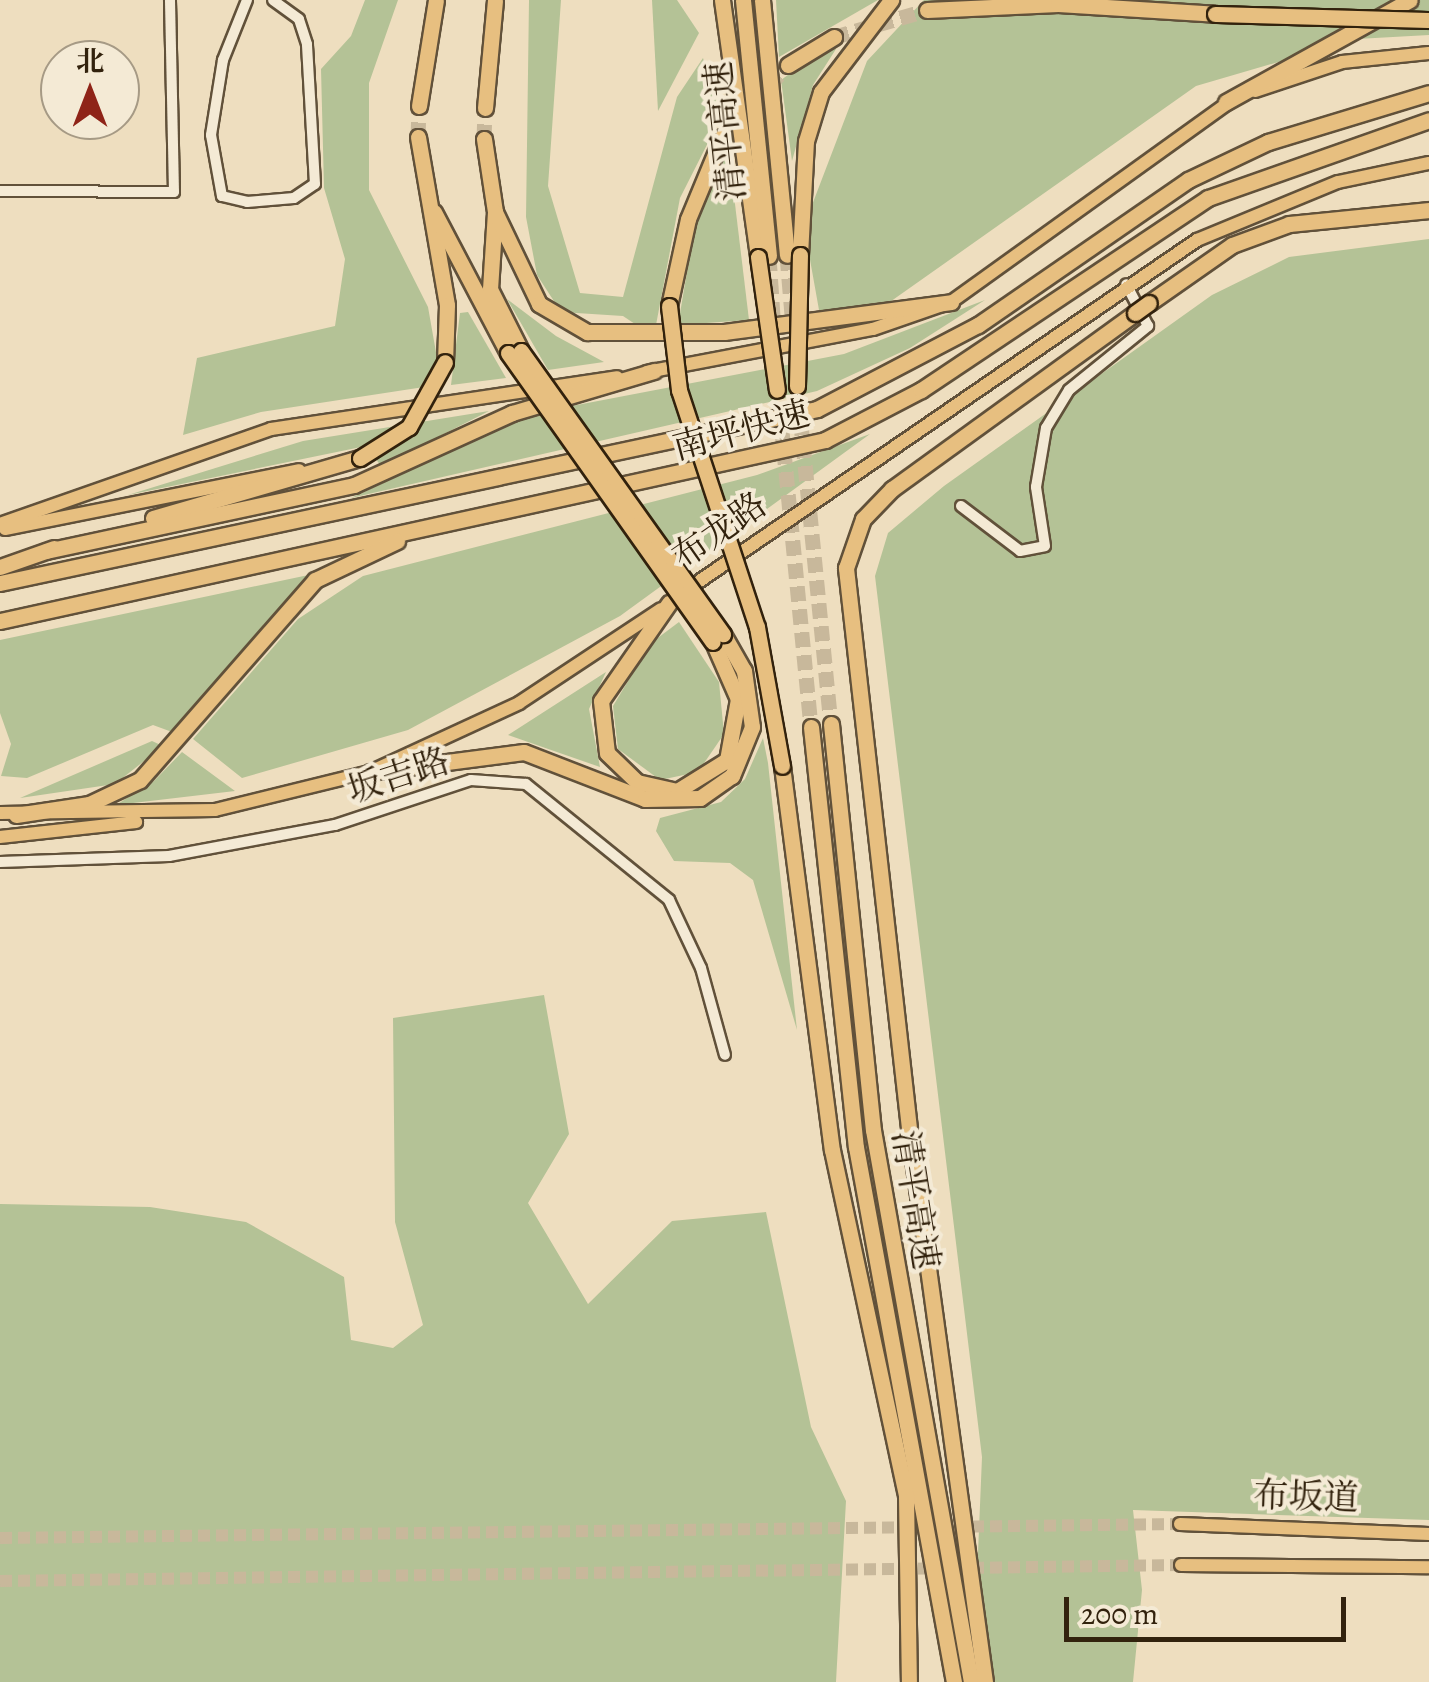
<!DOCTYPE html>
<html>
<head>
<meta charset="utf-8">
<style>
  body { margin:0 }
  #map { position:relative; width:1429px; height:1682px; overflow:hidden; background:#eedebf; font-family:Alegreya,"Noto Serif SC",serif }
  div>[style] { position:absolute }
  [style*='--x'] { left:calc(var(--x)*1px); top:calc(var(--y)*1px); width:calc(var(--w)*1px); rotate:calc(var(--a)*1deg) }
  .green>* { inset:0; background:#b4c296 }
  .major-tunnel>* { height:12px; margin-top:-6px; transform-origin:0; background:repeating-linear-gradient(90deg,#c8b89b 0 12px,transparent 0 18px) }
  .highway-tunnel>* { height:15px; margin-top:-7.5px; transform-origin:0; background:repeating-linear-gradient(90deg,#c8b89b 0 15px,transparent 0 23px) }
  .roads { filter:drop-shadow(2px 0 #61513a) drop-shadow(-2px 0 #61513a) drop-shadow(0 2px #61513a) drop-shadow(0 -2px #61513a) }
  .minor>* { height:10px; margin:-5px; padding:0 5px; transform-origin:5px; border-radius:5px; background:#f4ead5 }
  .major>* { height:12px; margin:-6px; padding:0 6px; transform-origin:6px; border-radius:6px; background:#e7bf80 }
  .highway>* { height:15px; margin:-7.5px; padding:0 7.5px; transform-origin:7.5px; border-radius:7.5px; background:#e7bf80 }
  .bridges { filter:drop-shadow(2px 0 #32220d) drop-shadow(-2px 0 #32220d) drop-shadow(0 2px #32220d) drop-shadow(0 -2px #32220d) }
  .highway-bridge>* { height:15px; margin:-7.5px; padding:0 7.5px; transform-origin:7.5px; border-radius:7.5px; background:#e7bf80 }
  span { translate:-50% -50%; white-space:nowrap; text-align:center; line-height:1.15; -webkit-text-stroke:8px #f4ead5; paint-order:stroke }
  .street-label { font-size:35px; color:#32220d }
  .north { position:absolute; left:40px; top:40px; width:100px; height:100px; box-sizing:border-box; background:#f4ead5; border:2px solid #a69a85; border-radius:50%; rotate:0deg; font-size:28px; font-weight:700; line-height:40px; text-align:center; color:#32220d }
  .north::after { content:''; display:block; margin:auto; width:35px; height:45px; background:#8f2418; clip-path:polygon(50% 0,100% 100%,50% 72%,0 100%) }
  .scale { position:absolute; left:1064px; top:1597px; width:282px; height:45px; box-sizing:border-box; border:5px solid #32220d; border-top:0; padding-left:12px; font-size:30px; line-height:35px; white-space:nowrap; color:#32220d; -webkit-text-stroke:8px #f4ead5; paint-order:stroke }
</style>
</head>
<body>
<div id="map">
  <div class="green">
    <div style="clip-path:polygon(365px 0,398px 0,369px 83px,369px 190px,428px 307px,437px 358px,424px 387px,261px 412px,183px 435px,197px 358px,335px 326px,345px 259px,324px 188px,321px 69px,351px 36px)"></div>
    <div style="clip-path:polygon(529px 0,561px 0,548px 186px,580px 293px,623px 297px,677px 97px,703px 58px,721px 117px,680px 198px,656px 325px,644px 330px,623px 316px,561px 312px,537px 275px,526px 217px)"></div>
    <div style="clip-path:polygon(652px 0,677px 0,699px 33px,658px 111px)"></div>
    <div style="clip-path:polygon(776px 0,878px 0,779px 57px)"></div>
    <div style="clip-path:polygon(924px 0,1429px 0,1429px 35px,1357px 39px,1196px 86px,870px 316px,819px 310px,804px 226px,867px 61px)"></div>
    <div style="clip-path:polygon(828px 46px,836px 49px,813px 85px,792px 161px,781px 80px)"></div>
    <div style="clip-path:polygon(728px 146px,749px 320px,678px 325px,697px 213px)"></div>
    <div style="clip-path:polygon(1429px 239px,1429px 1520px,1133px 1510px,1142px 1590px,1133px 1682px,992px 1682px,977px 1577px,982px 1457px,875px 576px,888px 533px,944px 486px,1212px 295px,1289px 257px)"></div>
    <div style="clip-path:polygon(507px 299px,556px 336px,604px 362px,548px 370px)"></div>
    <div style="clip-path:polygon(985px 300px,910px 348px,817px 391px,351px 498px,530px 414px,844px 354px)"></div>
    <div style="clip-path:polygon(468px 312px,506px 378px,451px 385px,460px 313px)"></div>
    <div style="clip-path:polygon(489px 411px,381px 466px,366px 446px,128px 495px,303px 441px)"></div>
    <div style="clip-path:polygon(870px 434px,620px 616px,408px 730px,242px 778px,193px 739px,298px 619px,363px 576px,757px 475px)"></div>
    <div style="clip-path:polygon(318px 573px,172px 732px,153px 725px,27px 778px,1px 776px,11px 744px,0 713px,0 640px)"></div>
    <div style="clip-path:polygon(679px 622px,719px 682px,724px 734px,698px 772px,660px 780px,618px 749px,613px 706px,651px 643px)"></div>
    <div style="clip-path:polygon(606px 672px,589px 709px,600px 767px,508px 735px)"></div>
    <div style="clip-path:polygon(763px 738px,768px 763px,797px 1030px,753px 880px,730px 863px,674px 861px,656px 831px,660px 818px,721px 802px,745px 779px)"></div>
    <div style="clip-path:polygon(152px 741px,163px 746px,115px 784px,20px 798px)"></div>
    <div style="clip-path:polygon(182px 752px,235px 791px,116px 805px,154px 781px)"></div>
    <div style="clip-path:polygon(544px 995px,569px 1134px,528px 1203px,588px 1304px,672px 1221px,766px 1212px,811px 1427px,846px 1501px,836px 1682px,0 1682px,0 1204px,150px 1207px,246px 1222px,344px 1277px,351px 1340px,393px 1348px,423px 1325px,395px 1222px,393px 1018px)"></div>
  </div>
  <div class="major-tunnel">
    <div style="--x:0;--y:1538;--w:1180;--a:-0.68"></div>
    <div style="--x:0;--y:1581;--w:1181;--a:-0.78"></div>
  </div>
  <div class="highway-tunnel">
    <div style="--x:834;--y:37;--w:97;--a:-16.2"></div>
    <div style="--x:418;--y:137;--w:31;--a:-88"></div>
    <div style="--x:722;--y:137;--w:98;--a:-47.5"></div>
    <div style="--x:484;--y:139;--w:31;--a:-88"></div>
    <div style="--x:787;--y:255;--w:71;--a:85.2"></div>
    <div style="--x:769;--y:256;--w:61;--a:86.2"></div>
    <div style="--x:796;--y:374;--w:352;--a:84.3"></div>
    <div style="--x:777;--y:380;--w:349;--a:84.4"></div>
  </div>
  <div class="roads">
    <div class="minor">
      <div style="--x:247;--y:0;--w:65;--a:111.8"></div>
      <div style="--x:223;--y:60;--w:76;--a:99.1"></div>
      <div style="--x:211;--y:135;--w:62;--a:79.8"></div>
      <div style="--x:222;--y:196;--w:26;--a:13"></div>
      <div style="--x:247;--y:202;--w:47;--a:-4.9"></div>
      <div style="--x:294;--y:198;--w:25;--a:-34"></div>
      <div style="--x:315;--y:184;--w:140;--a:-93.3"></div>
      <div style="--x:307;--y:44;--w:26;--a:-108"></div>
      <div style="--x:299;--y:19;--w:32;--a:-144"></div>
      <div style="--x:0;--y:191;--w:174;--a:0.3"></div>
      <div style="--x:174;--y:192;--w:192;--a:-91.2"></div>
      <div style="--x:961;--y:506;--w:74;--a:37.3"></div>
      <div style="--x:1020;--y:551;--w:25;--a:-11"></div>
      <div style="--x:1045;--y:546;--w:60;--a:-98.7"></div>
      <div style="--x:1036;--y:487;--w:60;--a:-80.4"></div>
      <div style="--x:1046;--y:428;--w:44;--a:-58.8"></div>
      <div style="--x:1069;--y:390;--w:102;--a:-39"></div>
      <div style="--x:1148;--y:326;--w:47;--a:-117.6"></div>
      <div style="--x:0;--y:862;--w:169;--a:-2"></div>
      <div style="--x:169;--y:856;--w:169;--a:-10.6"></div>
      <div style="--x:335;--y:825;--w:143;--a:-18.3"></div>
      <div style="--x:471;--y:780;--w:55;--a:4.2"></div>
      <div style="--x:526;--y:784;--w:184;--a:39"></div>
      <div style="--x:669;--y:900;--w:75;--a:64.8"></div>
      <div style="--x:701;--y:968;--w:90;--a:74.6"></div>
    </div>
    <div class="major">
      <div style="--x:1255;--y:91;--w:92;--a:-18.4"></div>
      <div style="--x:1342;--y:62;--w:87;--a:-5.9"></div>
      <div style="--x:647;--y:372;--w:230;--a:-10.8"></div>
      <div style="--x:873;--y:329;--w:83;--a:-19.1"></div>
      <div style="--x:951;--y:302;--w:346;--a:-35.7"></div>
      <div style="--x:0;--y:524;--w:287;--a:-19.3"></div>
      <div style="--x:271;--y:429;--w:350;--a:-8.5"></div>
      <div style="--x:5;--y:529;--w:300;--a:-11.3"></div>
      <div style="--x:685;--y:591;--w:621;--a:-34.43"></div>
      <div style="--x:1197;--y:240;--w:152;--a:-22.4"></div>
      <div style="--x:1338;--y:182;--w:93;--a:-11.8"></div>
      <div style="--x:0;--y:813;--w:215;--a:-0.8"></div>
      <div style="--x:215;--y:810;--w:160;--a:-13.8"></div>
      <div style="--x:370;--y:772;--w:164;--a:-24.8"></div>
      <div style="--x:519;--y:703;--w:170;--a:-33.5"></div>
      <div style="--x:0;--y:837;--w:137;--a:-6.3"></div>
      <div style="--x:1180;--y:1524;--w:249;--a:2.3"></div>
      <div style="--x:1181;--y:1565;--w:248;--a:0.5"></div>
    </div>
    <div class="highway">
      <div style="--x:722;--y:0;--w:260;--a:82"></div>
      <div style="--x:743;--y:0;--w:257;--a:84.2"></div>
      <div style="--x:762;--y:0;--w:256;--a:84.4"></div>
      <div style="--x:927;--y:10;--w:131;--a:-2.6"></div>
      <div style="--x:1058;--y:4;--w:157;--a:3.6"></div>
      <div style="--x:788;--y:65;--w:54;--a:-31.3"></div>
      <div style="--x:1226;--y:102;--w:210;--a:-29"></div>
      <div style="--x:419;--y:106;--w:107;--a:-80.9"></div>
      <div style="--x:485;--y:108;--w:108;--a:-84.7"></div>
      <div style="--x:418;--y:137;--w:170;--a:80.2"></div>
      <div style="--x:447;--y:305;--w:57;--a:92"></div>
      <div style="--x:484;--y:139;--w:74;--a:81.4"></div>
      <div style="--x:495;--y:212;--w:77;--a:93.7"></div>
      <div style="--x:490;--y:289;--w:69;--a:63.4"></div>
      <div style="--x:434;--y:212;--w:159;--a:62.3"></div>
      <div style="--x:495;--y:212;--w:102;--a:64.4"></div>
      <div style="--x:539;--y:304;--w:56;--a:30.3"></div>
      <div style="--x:587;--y:332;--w:137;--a:0"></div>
      <div style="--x:724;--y:332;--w:229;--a:-7.5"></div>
      <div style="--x:800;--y:255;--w:114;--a:-87"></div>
      <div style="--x:806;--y:141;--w:51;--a:-73"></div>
      <div style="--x:821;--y:92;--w:116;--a:-52.7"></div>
      <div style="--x:1149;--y:303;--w:101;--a:-34.9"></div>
      <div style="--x:1232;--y:245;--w:61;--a:-20.2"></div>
      <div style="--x:1289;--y:224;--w:141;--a:-5.7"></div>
      <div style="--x:669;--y:306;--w:89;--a:-77.7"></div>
      <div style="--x:688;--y:219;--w:89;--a:-67.5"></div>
      <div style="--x:153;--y:518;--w:216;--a:-16.2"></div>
      <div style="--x:46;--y:551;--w:315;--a:-12.1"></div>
      <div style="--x:354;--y:485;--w:174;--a:-24.5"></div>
      <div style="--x:512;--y:413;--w:148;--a:-16.5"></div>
      <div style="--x:0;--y:567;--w:57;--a:-19.4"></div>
      <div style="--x:0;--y:583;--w:835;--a:-12.02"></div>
      <div style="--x:817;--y:409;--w:182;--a:-27.6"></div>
      <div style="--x:978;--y:325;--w:255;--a:-34.6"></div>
      <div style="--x:1188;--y:180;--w:89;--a:-25.4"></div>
      <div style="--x:1268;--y:142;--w:168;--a:-16.9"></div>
      <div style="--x:669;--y:603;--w:119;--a:124.8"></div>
      <div style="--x:601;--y:701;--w:52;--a:83.4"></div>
      <div style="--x:607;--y:753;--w:42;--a:44"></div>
      <div style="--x:637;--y:782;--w:41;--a:12.7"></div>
      <div style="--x:677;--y:791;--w:59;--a:-31.8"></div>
      <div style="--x:727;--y:760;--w:62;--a:-79.8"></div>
      <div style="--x:738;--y:699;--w:62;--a:-113.7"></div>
      <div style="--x:0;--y:621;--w:845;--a:-12.37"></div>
      <div style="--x:825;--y:440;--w:108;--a:-27.5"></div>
      <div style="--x:921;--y:390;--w:345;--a:-33.8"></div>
      <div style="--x:1208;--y:198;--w:234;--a:-19.4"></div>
      <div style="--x:831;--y:724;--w:408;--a:84.1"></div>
      <div style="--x:873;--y:1130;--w:561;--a:79.93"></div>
      <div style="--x:811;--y:727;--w:422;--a:83.9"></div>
      <div style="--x:856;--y:1147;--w:544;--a:79.62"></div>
      <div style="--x:782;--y:766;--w:387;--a:82.6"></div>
      <div style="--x:832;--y:1150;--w:354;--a:77.9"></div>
      <div style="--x:906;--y:1496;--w:186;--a:89.1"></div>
      <div style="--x:370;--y:772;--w:155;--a:-7.4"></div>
      <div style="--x:524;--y:752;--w:130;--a:21.2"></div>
      <div style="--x:645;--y:799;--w:55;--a:-1"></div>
      <div style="--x:700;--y:798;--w:39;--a:-35"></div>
      <div style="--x:732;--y:776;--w:53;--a:-67.8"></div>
      <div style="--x:752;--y:727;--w:57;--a:-98.1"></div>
      <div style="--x:744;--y:671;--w:43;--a:-119.6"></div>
      <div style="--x:16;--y:815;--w:74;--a:-8.6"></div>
      <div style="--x:89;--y:804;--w:56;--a:-25.2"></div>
      <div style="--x:140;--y:780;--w:266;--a:-48.8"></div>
      <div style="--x:315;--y:580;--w:91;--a:-25.4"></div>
      <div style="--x:985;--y:1682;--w:550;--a:-97.84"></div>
      <div style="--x:910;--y:1137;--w:573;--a:-96.42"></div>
      <div style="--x:846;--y:568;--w:52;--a:-70.9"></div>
      <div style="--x:863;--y:519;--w:42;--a:-46"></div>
      <div style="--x:892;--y:489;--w:300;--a:-35.9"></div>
    </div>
  </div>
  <div class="bridges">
    <div class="highway-bridge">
      <div style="--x:1215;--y:14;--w:214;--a:1.6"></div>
      <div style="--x:758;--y:257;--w:134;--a:81.9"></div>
      <div style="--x:669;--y:306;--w:85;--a:83.2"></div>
      <div style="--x:679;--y:390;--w:250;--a:71.8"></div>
      <div style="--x:757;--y:627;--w:141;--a:79.8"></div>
      <div style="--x:1135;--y:313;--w:17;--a:-36"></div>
      <div style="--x:521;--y:351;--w:348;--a:54.5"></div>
      <div style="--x:508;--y:353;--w:354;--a:54.7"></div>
      <div style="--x:797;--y:386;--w:131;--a:-88.7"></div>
      <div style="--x:360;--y:458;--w:58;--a:-32.3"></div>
      <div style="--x:409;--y:427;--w:74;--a:-61"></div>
    </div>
  </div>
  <div class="street-label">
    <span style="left:725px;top:131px;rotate:-96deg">清平高速</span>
    <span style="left:741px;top:430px;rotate:-15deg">南坪快速</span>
    <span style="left:719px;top:530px;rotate:-35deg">布龙路</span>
    <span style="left:398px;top:775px;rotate:-18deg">坂吉路</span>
    <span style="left:916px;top:1200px;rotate:81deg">清平高速</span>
    <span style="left:1306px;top:1496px;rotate:2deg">布坂道</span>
  </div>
  <div class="north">北</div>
  <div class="scale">200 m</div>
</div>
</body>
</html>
